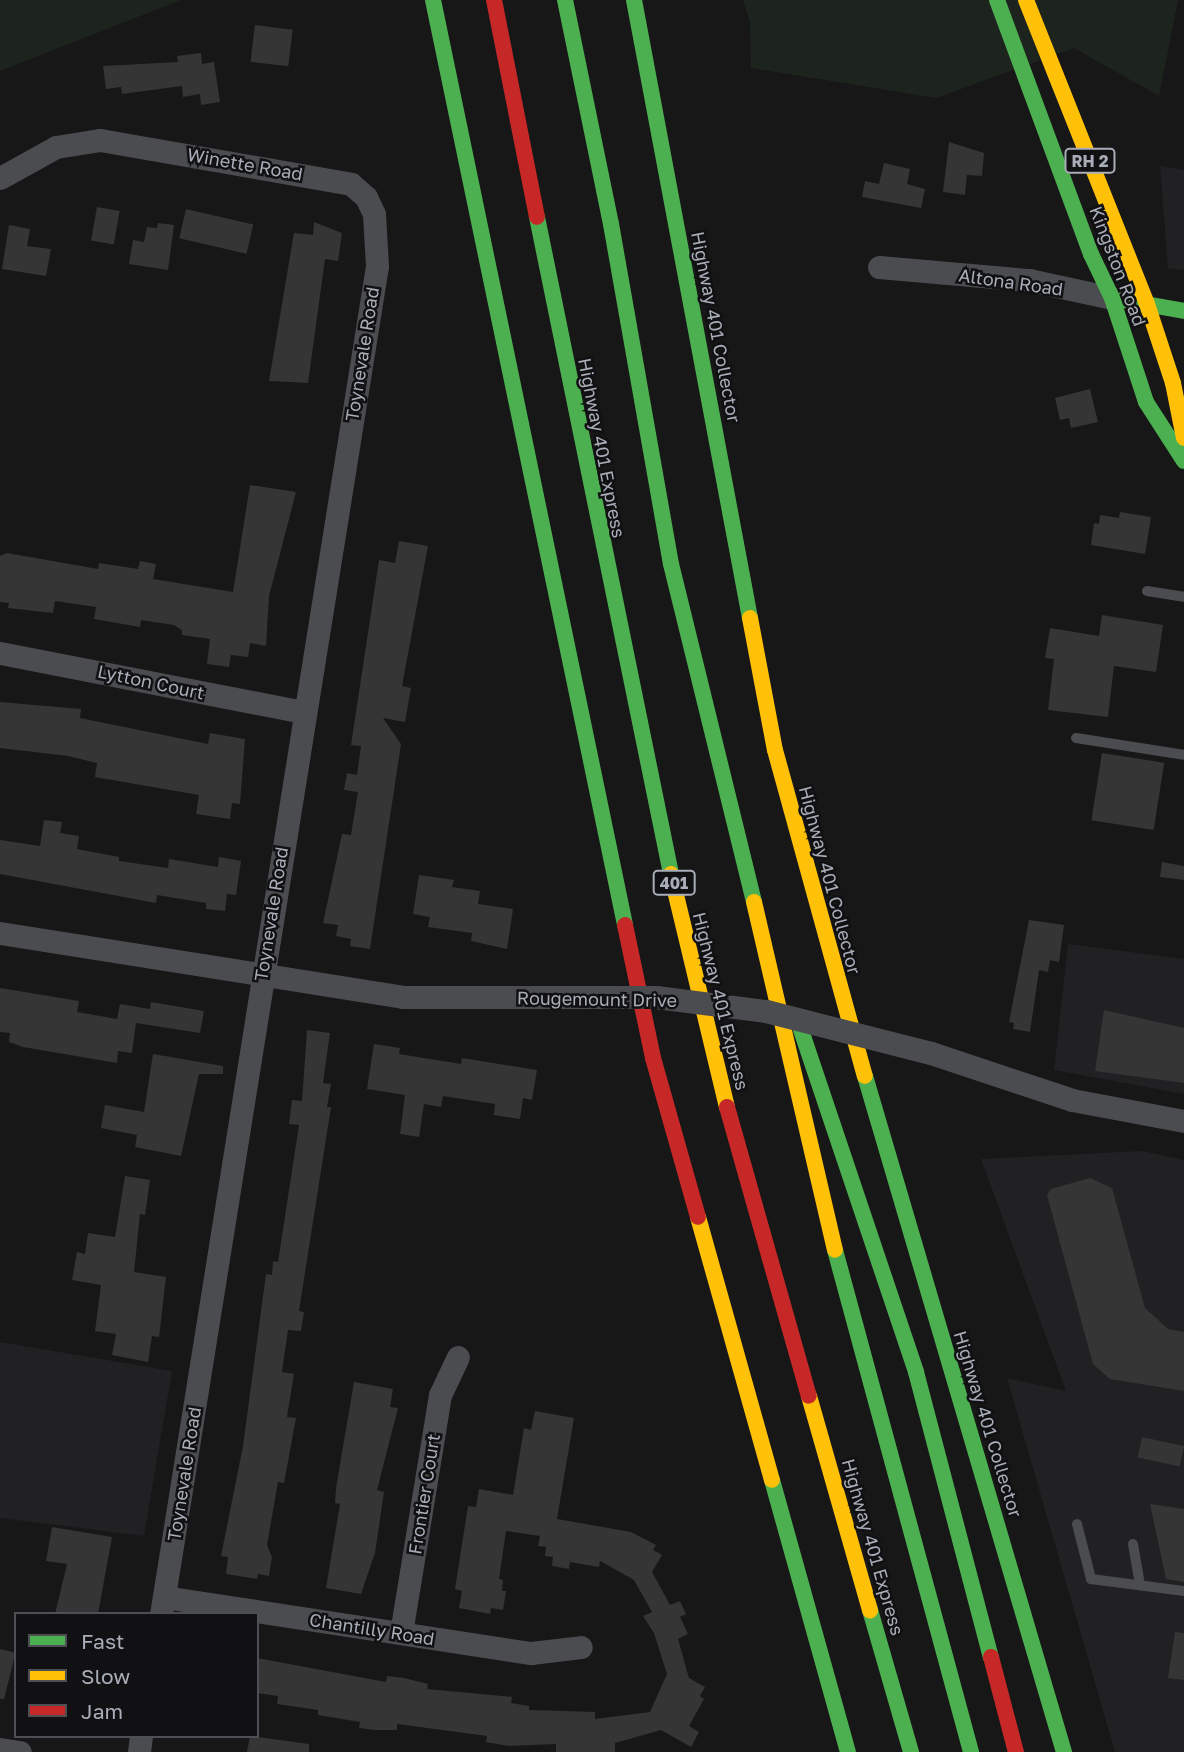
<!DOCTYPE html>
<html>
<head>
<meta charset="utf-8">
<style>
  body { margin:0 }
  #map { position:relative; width:1184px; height:1752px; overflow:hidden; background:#171717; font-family:"Golos Text",sans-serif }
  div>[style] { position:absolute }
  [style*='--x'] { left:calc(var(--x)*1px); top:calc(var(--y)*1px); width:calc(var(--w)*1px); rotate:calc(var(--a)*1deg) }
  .built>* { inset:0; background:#212123 }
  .green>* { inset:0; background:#1d241e }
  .building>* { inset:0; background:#353536; transform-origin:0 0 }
  .lane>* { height:10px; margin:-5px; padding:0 5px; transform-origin:5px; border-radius:5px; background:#4b4c50 }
  .street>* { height:23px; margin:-11.5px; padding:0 11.5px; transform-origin:11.5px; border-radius:11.5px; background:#4b4c50 }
  .fast>* { height:16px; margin:-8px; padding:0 8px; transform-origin:8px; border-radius:8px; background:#4caf50 }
  .slow>* { height:16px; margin:-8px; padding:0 8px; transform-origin:8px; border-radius:8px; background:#ffc107 }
  .jam>* { height:16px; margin:-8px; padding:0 8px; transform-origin:8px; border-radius:8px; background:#c62828 }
  .street-bridge>* { height:23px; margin:-11.5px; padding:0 11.5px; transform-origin:11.5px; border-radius:11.5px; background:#4b4c50 }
  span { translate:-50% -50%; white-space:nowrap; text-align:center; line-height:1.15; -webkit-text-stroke:5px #111113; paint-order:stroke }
  .shield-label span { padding:2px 5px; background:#111113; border:2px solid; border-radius:5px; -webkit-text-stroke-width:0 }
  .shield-label { font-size:16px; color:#a8adb8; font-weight:700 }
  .street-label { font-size:18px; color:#a8adb8 }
  .legend { position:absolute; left:14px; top:1612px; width:245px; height:126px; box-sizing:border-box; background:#111113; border:2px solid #4d4f55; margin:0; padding:9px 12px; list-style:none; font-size:21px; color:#a8adb8 }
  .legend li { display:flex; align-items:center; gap:14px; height:35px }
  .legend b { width:35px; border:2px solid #4d4f55 }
</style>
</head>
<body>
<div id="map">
  <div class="built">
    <div style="clip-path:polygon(1160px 166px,1184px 170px,1184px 270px,1168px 268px)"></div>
    <div style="clip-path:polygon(1068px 944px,1184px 959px,1184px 1094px,1054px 1070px)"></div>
    <div style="clip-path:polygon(1142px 1151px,1184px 1160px,1184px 1752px,1115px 1752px,1007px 1378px,1066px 1391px,981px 1159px)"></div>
    <div style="clip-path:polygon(0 1342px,172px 1371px,144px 1536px,0 1518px)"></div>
  </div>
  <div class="green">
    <div style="clip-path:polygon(0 0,181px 0,0 71px)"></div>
    <div style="clip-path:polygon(743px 0,1178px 0,1159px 96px,1074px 48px,936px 98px,751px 68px,750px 22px)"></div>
  </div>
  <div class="building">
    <div style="left:255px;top:25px;width:38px;height:37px;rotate:7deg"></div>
    <div style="clip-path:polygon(201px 53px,202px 64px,214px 62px,220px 102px,201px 105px,200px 94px,183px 97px,182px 86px,122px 94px,121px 87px,106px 89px,103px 66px,178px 62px,177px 56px)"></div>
    <div style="clip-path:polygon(949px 142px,984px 153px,982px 176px,967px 175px,965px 195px,943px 192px)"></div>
    <div style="clip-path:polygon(884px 163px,910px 169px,907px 184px,925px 189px,921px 208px,862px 197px,865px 181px,879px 184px)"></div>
    <div style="left:97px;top:207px;width:23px;height:34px;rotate:10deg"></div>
    <div style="left:186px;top:209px;width:69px;height:30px;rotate:13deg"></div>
    <div style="clip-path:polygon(314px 222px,342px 233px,338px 261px,325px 259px,308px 383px,269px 381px,294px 233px,313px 235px)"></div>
    <div style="clip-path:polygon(158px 223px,174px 225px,168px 270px,129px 264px,133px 240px,144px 242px,147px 227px,157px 228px)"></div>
    <div style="clip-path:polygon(9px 225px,30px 229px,27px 246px,51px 249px,46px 276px,2px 269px)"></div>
    <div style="clip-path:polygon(1090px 389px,1098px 422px,1071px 428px,1069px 418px,1060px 420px,1055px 398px)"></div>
    <div style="clip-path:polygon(250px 485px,296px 492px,269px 596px,266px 646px,250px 643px,248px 657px,231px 655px,229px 667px,207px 664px,210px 639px,182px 635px,182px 630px,174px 625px,141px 620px,140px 627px,94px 619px,96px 607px,55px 601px,53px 613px,8px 608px,9px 603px,0 602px,0 556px,7px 553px,98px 569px,99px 563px,138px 569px,140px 561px,156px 564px,153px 579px,233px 592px)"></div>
    <div style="clip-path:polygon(1120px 512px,1151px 517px,1145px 554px,1091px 545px,1094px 523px,1099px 524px,1100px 515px,1119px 518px)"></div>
    <div style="clip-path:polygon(399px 541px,428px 546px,402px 686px,411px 688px,405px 722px,383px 718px,401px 744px,370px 949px,350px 946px,351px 939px,336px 936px,338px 925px,323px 923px,342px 834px,351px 835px,358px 792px,344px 790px,347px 773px,357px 775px,361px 746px,351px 745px,379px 560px,395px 563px)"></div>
    <div style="clip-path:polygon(1102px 615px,1163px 625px,1156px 672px,1114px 666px,1108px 717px,1048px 710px,1054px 659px,1045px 658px,1050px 628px,1099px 636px)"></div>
    <div style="clip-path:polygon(0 702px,81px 709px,80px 718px,208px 744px,210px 733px,245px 739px,240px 804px,232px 803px,230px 819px,196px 814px,199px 795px,95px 777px,97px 763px,68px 756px,0 748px)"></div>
    <div style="left:1102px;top:753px;width:63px;height:68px;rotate:9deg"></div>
    <div style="clip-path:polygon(44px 820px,62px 822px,60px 833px,79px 836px,77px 849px,119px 857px,119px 861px,168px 868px,169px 859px,218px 867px,219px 857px,241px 861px,236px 895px,227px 894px,225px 911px,206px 909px,206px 903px,157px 895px,156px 903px,0 874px,0 840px,40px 846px)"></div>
    <div style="clip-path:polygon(1162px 862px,1184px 866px,1184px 880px,1160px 877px)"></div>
    <div style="clip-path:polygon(419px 875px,454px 880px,452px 887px,480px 891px,478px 904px,513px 909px,507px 949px,471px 941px,472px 933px,428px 927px,430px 917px,413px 914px)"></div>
    <div style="clip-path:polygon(1029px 920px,1064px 925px,1059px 962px,1050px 960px,1048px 972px,1039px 970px,1030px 1032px,1013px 1029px,1014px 1023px,1009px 1022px)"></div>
    <div style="clip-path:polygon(0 988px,79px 1001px,77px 1012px,117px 1019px,120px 1004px,150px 1009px,151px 1002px,204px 1011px,200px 1033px,136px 1023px,132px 1053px,118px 1051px,117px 1063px,23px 1047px,9px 1042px,10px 1033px,0 1032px)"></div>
    <div style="clip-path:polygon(1104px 1010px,1184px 1028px,1184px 1083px,1095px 1071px)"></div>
    <div style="clip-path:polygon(307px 1030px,330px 1033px,323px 1083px,331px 1084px,327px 1107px,331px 1107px,299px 1311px,304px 1312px,301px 1331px,288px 1330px,282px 1372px,294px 1374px,287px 1417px,296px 1418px,284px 1483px,278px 1482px,267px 1545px,272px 1557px,269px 1576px,258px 1574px,257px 1579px,226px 1574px,228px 1557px,221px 1556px,243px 1446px,266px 1274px,272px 1275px,273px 1261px,278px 1262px,299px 1125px,289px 1124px,292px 1100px,302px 1101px)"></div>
    <div style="clip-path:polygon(374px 1044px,400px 1048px,399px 1054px,461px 1064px,462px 1058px,537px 1070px,532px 1100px,523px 1098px,520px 1119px,494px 1115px,495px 1104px,443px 1096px,441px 1107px,424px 1104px,419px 1137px,400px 1134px,405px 1095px,367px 1089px)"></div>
    <div style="clip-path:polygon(153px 1054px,223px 1066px,223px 1074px,199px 1074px,181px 1156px,135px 1147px,137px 1135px,101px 1128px,105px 1105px,144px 1112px)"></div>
    <div style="clip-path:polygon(125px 1176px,150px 1180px,145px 1215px,140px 1214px,134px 1272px,166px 1277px,159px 1337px,152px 1336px,148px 1362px,112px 1355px,116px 1334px,95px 1331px,101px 1285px,72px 1280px,77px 1252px,85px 1254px,88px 1233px,115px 1237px)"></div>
    <div style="clip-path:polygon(1090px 1178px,1112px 1188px,1145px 1308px,1168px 1329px,1184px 1332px,1184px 1391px,1110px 1379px,1093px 1364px,1047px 1195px,1051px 1189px)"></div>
    <div style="clip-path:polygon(354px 1382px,393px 1389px,390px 1407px,398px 1408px,377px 1490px,384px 1492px,375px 1553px,361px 1594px,326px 1588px,340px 1504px,335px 1503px,336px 1488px)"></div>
    <div style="clip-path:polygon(535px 1411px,574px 1418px,557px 1519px,631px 1532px,656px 1545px,653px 1550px,662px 1555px,652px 1572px,670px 1605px,680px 1601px,686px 1614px,680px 1617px,688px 1634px,678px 1639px,689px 1678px,705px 1687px,700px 1696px,704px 1699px,689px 1726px,699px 1732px,691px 1747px,661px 1730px,615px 1743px,615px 1752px,556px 1752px,556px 1744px,509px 1746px,486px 1742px,487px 1736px,397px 1724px,397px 1730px,374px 1730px,359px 1728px,360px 1722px,318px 1715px,318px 1710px,277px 1704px,278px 1696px,257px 1693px,257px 1658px,386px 1682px,387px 1676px,404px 1678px,428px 1684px,427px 1689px,512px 1697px,511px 1703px,529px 1706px,529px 1710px,595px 1712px,595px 1719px,650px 1712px,667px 1674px,654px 1633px,643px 1616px,652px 1612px,634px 1580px,600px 1561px,599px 1567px,570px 1562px,569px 1569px,552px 1566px,553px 1557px,545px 1556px,546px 1547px,538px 1546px,540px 1536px,506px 1531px,499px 1579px,503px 1580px,502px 1591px,506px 1591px,503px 1610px,491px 1608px,490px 1614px,459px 1608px,462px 1591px,455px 1589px,468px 1506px,476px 1507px,479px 1489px,513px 1495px,524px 1428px,531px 1430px)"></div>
    <div style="left:1142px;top:1437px;width:43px;height:21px;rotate:12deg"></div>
    <div style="clip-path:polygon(1150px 1504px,1184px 1509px,1184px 1582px,1166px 1579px)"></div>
    <div style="clip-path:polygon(52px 1527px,112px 1537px,98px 1614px,55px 1614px,67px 1564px,46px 1561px)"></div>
    <div style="clip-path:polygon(1175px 1632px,1184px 1633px,1184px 1680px,1168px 1678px)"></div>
    <div style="left:0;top:1649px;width:16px;height:48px;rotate:14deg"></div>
    <div style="clip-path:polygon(250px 1736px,309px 1744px,309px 1752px,247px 1752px)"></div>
  </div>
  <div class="lane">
    <div style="--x:1147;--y:591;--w:37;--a:9"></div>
    <div style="--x:1076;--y:738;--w:109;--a:8.9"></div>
    <div style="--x:1077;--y:1524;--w:57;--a:75.7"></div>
    <div style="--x:1091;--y:1579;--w:94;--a:7.4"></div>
    <div style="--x:1133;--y:1544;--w:42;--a:80.3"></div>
  </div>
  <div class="street">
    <div style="--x:0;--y:178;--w:64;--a:-29"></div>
    <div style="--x:56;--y:147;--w:45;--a:-9"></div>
    <div style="--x:100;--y:140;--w:255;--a:9.9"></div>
    <div style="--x:351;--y:184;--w:20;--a:41"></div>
    <div style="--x:366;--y:197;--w:19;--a:65"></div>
    <div style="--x:374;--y:214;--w:52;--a:86.7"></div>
    <div style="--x:377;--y:266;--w:1365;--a:99.1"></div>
    <div style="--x:879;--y:267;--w:151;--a:5"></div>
    <div style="--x:1029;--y:280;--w:85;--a:12.2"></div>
    <div style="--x:0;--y:653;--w:309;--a:11"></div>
    <div style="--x:0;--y:933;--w:408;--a:9"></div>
    <div style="--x:403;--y:997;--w:166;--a:0"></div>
    <div style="--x:931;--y:1053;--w:149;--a:18.4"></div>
    <div style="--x:1072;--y:1100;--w:114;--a:10.6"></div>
    <div style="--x:164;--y:1597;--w:371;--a:8.7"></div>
    <div style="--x:531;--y:1653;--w:50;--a:-6.8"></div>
    <div style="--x:401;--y:1633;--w:241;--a:-80.7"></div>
    <div style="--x:440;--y:1395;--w:42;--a:-64.7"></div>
    <div style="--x:0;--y:1749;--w:20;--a:9"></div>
    <div style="--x:139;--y:1752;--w:16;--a:-83"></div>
  </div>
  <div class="fast">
    <div style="--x:433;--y:0;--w:945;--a:78.27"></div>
    <div style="--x:565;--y:0;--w:229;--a:78.4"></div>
    <div style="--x:611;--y:224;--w:345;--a:80"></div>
    <div style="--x:671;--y:564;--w:348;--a:76.2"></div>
    <div style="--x:634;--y:0;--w:629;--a:79.37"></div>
    <div style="--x:997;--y:0;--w:271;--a:69.7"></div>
    <div style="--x:1091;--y:254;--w:49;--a:64.5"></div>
    <div style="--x:1112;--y:298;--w:109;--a:71.9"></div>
    <div style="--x:1146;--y:402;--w:70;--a:57.2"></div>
    <div style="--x:537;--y:217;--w:671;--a:78.47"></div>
    <div style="--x:1123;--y:300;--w:62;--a:10.2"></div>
    <div style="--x:801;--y:1030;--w:361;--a:71.4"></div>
    <div style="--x:916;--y:1372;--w:295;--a:75.3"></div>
    <div style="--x:865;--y:1076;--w:705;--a:73.6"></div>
    <div style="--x:835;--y:1250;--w:520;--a:74.84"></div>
    <div style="--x:772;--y:1480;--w:282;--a:74.4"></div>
    <div style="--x:870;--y:1610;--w:148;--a:73.9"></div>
  </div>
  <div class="slow">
    <div style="--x:1026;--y:0;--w:327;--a:68.3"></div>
    <div style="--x:1147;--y:304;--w:83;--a:71.8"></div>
    <div style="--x:1173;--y:383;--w:56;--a:78.7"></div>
    <div style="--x:750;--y:618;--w:134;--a:79.3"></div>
    <div style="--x:775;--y:750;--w:338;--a:74.6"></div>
    <div style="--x:671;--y:874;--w:240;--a:76.5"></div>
    <div style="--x:754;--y:902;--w:357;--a:76.9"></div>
    <div style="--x:698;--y:1217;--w:273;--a:74.3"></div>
    <div style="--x:809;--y:1396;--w:223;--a:74.1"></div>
  </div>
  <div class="jam">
    <div style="--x:494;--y:0;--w:221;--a:78.8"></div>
    <div style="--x:625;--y:925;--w:136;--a:78.1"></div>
    <div style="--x:653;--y:1058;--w:165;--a:74.2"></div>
    <div style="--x:727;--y:1107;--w:300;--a:74.2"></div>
    <div style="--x:991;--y:1657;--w:98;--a:75.3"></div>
  </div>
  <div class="street-bridge">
    <div style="--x:569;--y:997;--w:87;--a:0"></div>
    <div style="--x:656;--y:997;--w:111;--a:7.3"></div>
    <div style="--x:766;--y:1011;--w:170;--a:14.3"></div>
  </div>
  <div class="shield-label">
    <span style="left:1090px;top:161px">RH 2</span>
    <span style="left:674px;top:883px">401</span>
  </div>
  <div class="street-label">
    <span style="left:245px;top:164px;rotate:10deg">Winette Road</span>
    <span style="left:1118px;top:266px;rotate:69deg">Kingston Road</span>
    <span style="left:1011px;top:282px;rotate:8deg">Altona Road</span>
    <span style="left:716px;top:327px;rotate:79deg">Highway 401 Collector</span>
    <span style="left:362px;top:354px;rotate:-81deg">Toynevale Road</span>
    <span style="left:602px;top:448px;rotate:79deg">Highway 401 Express</span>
    <span style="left:151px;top:682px;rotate:12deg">Lytton Court</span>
    <span style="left:830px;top:880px;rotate:75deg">Highway 401 Collector</span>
    <span style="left:271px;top:914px;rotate:-81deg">Toynevale Road</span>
    <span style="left:597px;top:999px;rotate:1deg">Rougemount Drive</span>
    <span style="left:721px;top:1001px;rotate:76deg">Highway 401 Express</span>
    <span style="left:988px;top:1424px;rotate:73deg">Highway 401 Collector</span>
    <span style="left:184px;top:1474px;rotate:-81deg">Toynevale Road</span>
    <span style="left:424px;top:1494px;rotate:-81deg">Frontier Court</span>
    <span style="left:873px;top:1547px;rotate:74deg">Highway 401 Express</span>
    <span style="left:372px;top:1629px;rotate:9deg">Chantilly Road</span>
  </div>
  <ul class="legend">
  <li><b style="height:9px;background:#4caf50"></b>Fast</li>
  <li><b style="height:9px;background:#ffc107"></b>Slow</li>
  <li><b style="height:9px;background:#c62828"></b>Jam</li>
  </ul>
</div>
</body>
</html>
